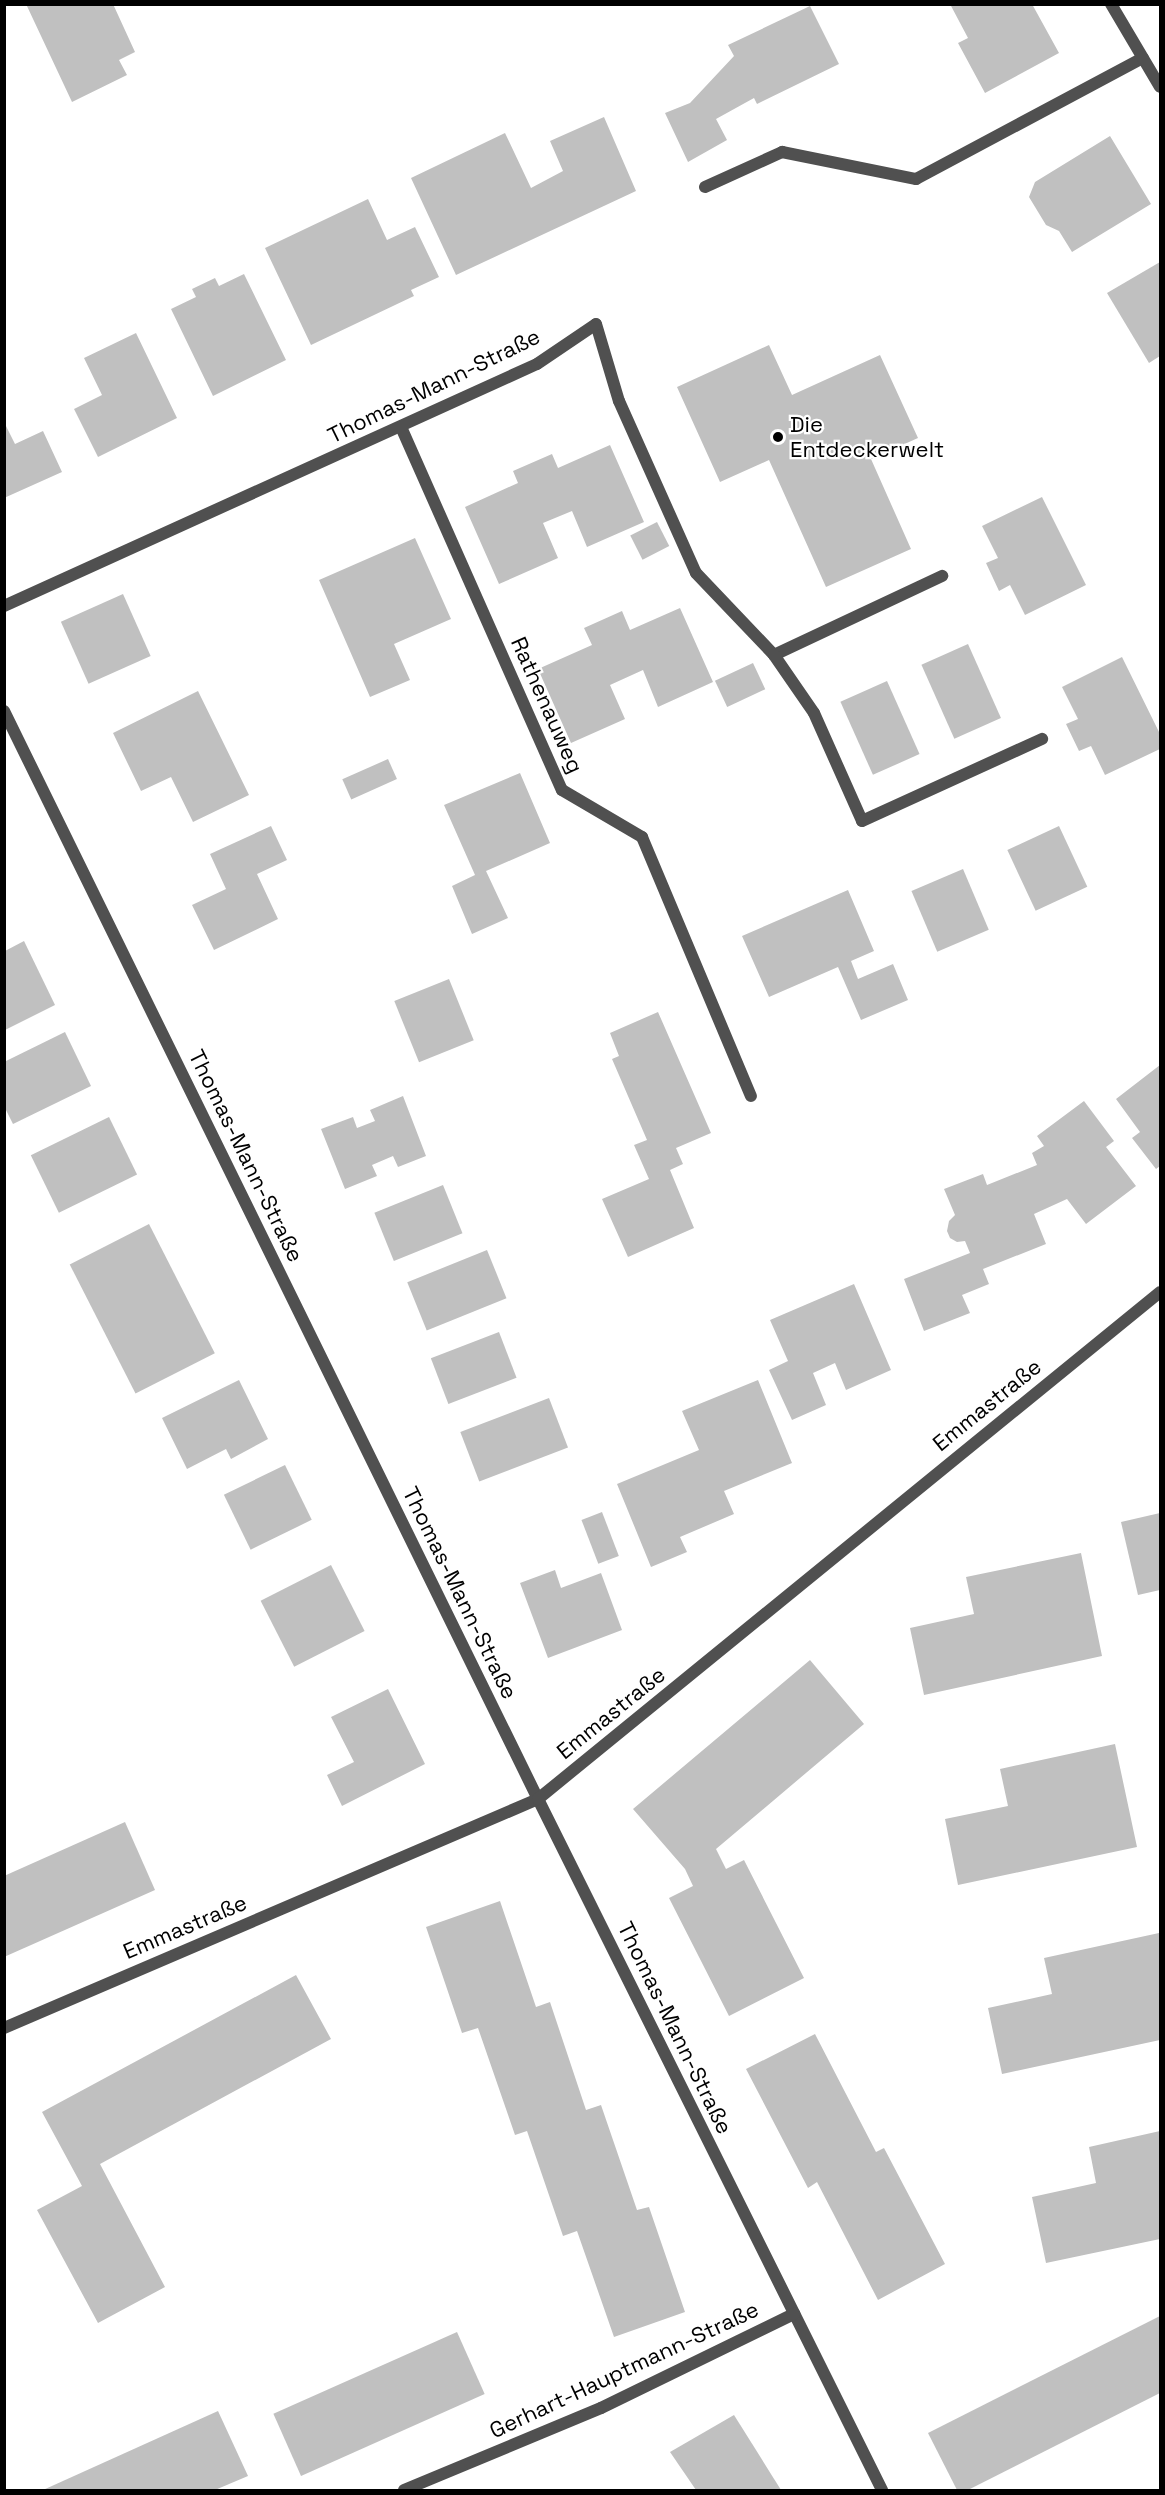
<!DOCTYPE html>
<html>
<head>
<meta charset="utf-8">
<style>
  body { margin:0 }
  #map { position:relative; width:1165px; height:2495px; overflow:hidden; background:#fff; font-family:"Space Grotesk",sans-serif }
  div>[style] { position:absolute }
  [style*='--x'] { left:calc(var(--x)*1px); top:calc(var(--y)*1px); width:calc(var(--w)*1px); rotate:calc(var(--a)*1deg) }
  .building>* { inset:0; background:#c0c0c0; transform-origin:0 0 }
  .lane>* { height:12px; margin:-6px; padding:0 6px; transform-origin:6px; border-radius:6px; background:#505050 }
  .street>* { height:12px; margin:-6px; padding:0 6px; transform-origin:6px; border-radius:6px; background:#505050 }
  .dots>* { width:16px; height:16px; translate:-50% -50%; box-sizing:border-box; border:3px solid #fff; border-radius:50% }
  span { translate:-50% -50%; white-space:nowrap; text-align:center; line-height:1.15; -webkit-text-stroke:4.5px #fff; paint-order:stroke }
  .street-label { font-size:22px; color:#000 }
  .poi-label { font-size:22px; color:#000 }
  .left { translate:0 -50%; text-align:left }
  .frame { position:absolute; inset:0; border:6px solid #000; pointer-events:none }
</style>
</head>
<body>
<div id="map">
  <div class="building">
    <div style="clip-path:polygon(26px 4px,113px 4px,135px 52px,119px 60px,127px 75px,72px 102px)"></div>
    <div style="clip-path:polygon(950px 4px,1032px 4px,1059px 53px,985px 93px,958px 43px,968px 38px)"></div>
    <div style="clip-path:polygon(810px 6px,839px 64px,757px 104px,754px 98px,716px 119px,727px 140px,688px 162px,665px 113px,690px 103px,734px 56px,728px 45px)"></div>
    <div style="clip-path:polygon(604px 117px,636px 191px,456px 275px,411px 178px,505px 133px,531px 188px,563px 171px,550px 141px)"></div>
    <div style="clip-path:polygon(1110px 136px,1151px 204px,1072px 252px,1059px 231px,1046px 225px,1029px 197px,1035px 182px)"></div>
    <div style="clip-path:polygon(368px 199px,387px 240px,415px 227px,439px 277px,411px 290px,414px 296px,311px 345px,265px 248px)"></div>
    <div style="clip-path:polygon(1160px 262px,1160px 356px,1149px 363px,1107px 293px)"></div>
    <div style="clip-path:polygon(244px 274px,286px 360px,213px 396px,171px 309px,196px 297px,192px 289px,215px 278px,219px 286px)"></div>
    <div style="clip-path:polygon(136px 333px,177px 418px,98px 457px,74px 409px,102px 395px,84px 358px)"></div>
    <div style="clip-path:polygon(769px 345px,792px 395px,880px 355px,918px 438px,871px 459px,911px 549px,826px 587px,769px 460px,720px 482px,677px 387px)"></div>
    <div style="clip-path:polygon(4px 422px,15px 444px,43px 431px,62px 472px,4px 498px)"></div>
    <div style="clip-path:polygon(610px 445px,644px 522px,587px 547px,572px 511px,543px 523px,558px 558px,499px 584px,465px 507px,518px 483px,513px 471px,552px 454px,558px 468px)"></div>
    <div style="clip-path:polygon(1042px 497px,1086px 585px,1025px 615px,1010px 585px,999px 591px,986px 563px,998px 558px,982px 526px)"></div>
    <div style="left:657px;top:522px;width:27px;height:30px;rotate:63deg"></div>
    <div style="clip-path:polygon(415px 538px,451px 619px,394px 644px,410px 680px,370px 697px,319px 580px)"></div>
    <div style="left:123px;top:594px;width:68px;height:68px;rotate:66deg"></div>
    <div style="clip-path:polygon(680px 608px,713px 682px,658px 707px,643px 670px,610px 685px,625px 719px,571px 743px,538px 669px,592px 645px,584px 628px,622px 611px,630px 630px)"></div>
    <div style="left:968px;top:644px;width:81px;height:51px;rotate:66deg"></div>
    <div style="clip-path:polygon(1122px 657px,1160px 734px,1160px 749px,1105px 775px,1091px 746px,1079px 751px,1066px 724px,1078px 719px,1062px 687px)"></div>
    <div style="left:753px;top:663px;width:29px;height:42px;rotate:65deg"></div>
    <div style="left:887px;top:681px;width:80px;height:51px;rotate:66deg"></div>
    <div style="clip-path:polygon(198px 691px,249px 795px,193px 822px,171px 777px,141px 791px,113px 733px)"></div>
    <div style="left:388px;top:759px;width:22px;height:50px;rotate:66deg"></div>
    <div style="clip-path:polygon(520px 773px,550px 843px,486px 871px,508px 918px,472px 934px,452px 886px,475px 875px,444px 805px)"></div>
    <div style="clip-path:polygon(271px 826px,287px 860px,257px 874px,278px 919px,214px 950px,192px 905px,226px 889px,210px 854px)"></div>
    <div style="left:1059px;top:826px;width:67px;height:57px;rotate:65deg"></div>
    <div style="left:963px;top:869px;width:66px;height:56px;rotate:67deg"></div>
    <div style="clip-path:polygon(848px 890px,874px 951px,851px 961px,858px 979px,893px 964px,908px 1000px,861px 1020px,838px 967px,769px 997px,742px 936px)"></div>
    <div style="clip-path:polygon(24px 941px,55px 1005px,5px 1030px,5px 951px)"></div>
    <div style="left:449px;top:979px;width:66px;height:59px;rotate:68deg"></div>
    <div style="clip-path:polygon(658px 1012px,711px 1133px,676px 1148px,683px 1164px,670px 1170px,694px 1228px,628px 1257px,602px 1199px,649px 1179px,634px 1145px,647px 1140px,612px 1059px,619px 1056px,610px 1033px)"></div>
    <div style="clip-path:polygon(65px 1032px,91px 1086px,13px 1124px,4px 1106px,4px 1062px)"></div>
    <div style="clip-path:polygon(1160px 1065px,1160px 1166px,1156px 1169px,1132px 1138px,1140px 1132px,1116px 1099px)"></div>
    <div style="clip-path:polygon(403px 1096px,426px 1156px,398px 1167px,393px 1156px,372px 1165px,377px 1176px,345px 1189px,321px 1129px,353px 1117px,357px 1128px,375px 1121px,370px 1110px)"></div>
    <div style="clip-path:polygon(1084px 1101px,1114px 1141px,1106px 1147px,1136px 1186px,1086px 1224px,1067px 1199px,1034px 1214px,1046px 1244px,983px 1269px,989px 1284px,962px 1295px,970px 1313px,924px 1331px,904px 1279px,970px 1253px,965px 1241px,957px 1242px,950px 1238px,947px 1231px,949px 1221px,955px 1215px,944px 1189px,983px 1174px,987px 1185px,1037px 1165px,1032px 1153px,1044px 1146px,1037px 1136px)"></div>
    <div style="left:109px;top:1117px;width:64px;height:87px;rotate:64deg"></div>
    <div style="left:443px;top:1185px;width:52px;height:74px;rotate:68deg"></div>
    <div style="left:149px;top:1224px;width:145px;height:89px;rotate:63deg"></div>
    <div style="left:487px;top:1250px;width:52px;height:86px;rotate:68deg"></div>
    <div style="clip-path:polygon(854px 1284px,891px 1370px,846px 1390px,835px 1363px,813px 1373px,826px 1405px,792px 1420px,769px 1370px,788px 1361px,770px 1320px)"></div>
    <div style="left:499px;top:1332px;width:49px;height:73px;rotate:69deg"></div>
    <div style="clip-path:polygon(239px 1380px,268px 1439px,231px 1459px,226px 1449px,187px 1469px,162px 1418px)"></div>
    <div style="clip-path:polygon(758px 1380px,792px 1463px,724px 1491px,734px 1514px,680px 1537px,687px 1552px,651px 1567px,617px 1484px,699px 1450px,682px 1411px)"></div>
    <div style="left:549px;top:1398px;width:53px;height:95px;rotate:69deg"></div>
    <div style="left:285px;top:1465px;width:61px;height:68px;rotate:64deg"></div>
    <div style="left:602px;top:1512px;width:47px;height:22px;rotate:69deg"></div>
    <div style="clip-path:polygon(1160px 1513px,1160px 1590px,1138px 1595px,1121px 1522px)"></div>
    <div style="clip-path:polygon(1081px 1553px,1102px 1656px,924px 1695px,910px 1628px,974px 1614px,966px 1577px)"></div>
    <div style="left:331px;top:1565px;width:74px;height:79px;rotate:63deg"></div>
    <div style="clip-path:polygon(555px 1570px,561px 1588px,601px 1573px,622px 1630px,548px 1658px,520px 1583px)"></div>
    <div style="clip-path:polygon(810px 1660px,864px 1724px,716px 1849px,726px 1869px,744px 1860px,804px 1978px,729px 2016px,669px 1898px,693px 1886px,685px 1869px,633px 1809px)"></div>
    <div style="clip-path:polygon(388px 1689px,425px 1764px,342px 1806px,327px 1775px,354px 1762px,331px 1717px)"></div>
    <div style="clip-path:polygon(1115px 1744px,1137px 1847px,958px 1885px,945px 1819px,1008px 1806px,1000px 1769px)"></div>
    <div style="clip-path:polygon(125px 1822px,155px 1890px,4px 1957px,4px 1876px)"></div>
    <div style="clip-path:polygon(500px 1901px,536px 2007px,550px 2002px,586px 2110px,601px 2105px,637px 2210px,649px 2207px,685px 2312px,614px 2337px,577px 2231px,563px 2236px,527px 2131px,515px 2135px,478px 2028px,462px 2033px,426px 1927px)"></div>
    <div style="clip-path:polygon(1159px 1933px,1160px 2040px,1002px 2074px,988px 2008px,1052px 1994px,1044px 1958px)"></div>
    <div style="clip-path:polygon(296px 1975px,331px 2039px,100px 2164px,165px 2287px,98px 2323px,37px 2210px,82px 2186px,42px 2112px)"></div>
    <div style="clip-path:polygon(815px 2034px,876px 2152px,884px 2148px,945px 2264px,878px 2300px,817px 2182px,808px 2188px,746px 2069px)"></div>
    <div style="clip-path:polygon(1160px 2131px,1160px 2239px,1046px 2263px,1032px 2197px,1096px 2183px,1089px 2147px)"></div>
    <div style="clip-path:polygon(1160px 2316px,1160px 2393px,968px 2490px,957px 2490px,928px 2433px)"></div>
    <div style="left:457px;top:2332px;width:68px;height:201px;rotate:66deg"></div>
    <div style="clip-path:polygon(218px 2411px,248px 2476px,215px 2490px,43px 2490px)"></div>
    <div style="clip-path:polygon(734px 2415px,781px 2490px,696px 2490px,670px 2452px)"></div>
  </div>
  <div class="lane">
    <div style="--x:705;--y:187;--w:85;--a:-24.4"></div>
    <div style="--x:782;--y:152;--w:137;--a:11.4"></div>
    <div style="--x:916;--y:179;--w:257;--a:-28.1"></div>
    <div style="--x:596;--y:324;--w:80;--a:73.4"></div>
    <div style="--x:619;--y:401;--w:188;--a:65.9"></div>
    <div style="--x:696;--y:573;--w:113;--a:46.4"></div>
    <div style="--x:774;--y:655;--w:186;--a:-25.2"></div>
    <div style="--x:401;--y:427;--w:397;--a:66.1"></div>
    <div style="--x:562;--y:790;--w:93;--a:30.4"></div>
    <div style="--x:642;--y:837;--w:281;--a:67.2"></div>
    <div style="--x:774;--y:655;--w:70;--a:55.4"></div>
    <div style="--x:814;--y:713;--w:118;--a:66"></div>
    <div style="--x:862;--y:821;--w:198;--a:-24.5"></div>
  </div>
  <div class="street">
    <div style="--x:1111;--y:4;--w:96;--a:59.4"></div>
    <div style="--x:4;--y:606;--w:585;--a:-24.42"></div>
    <div style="--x:537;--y:364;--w:71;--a:-34.1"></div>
    <div style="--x:4;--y:711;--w:1212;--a:63.86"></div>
    <div style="--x:538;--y:1799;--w:772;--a:63.53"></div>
    <div style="--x:4;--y:2028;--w:581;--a:-23.21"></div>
    <div style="--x:538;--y:1799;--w:802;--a:-39.18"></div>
    <div style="--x:404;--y:2490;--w:213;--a:-22.6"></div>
    <div style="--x:601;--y:2408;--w:215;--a:-26"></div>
  </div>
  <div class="dots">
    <div style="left:778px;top:437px;background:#000"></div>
  </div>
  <div class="street-label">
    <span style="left:434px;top:386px;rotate:-26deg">Thomas-Mann-Straße</span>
    <span style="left:547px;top:705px;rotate:66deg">Rathenauweg</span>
    <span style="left:246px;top:1156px;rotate:64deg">Thomas-Mann-Straße</span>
    <span style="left:987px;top:1405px;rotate:-39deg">Emmastraße</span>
    <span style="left:460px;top:1593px;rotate:64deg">Thomas-Mann-Straße</span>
    <span style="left:611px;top:1713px;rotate:-39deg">Emmastraße</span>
    <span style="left:185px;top:1927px;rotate:-23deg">Emmastraße</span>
    <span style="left:675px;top:2028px;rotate:64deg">Thomas-Mann-Straße</span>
    <span style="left:624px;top:2370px;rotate:-25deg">Gerhart-Hauptmann-Straße</span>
  </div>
  <div class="poi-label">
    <span class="left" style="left:790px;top:437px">Die<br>Entdeckerwelt</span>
  </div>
  <div class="frame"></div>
</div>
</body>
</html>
